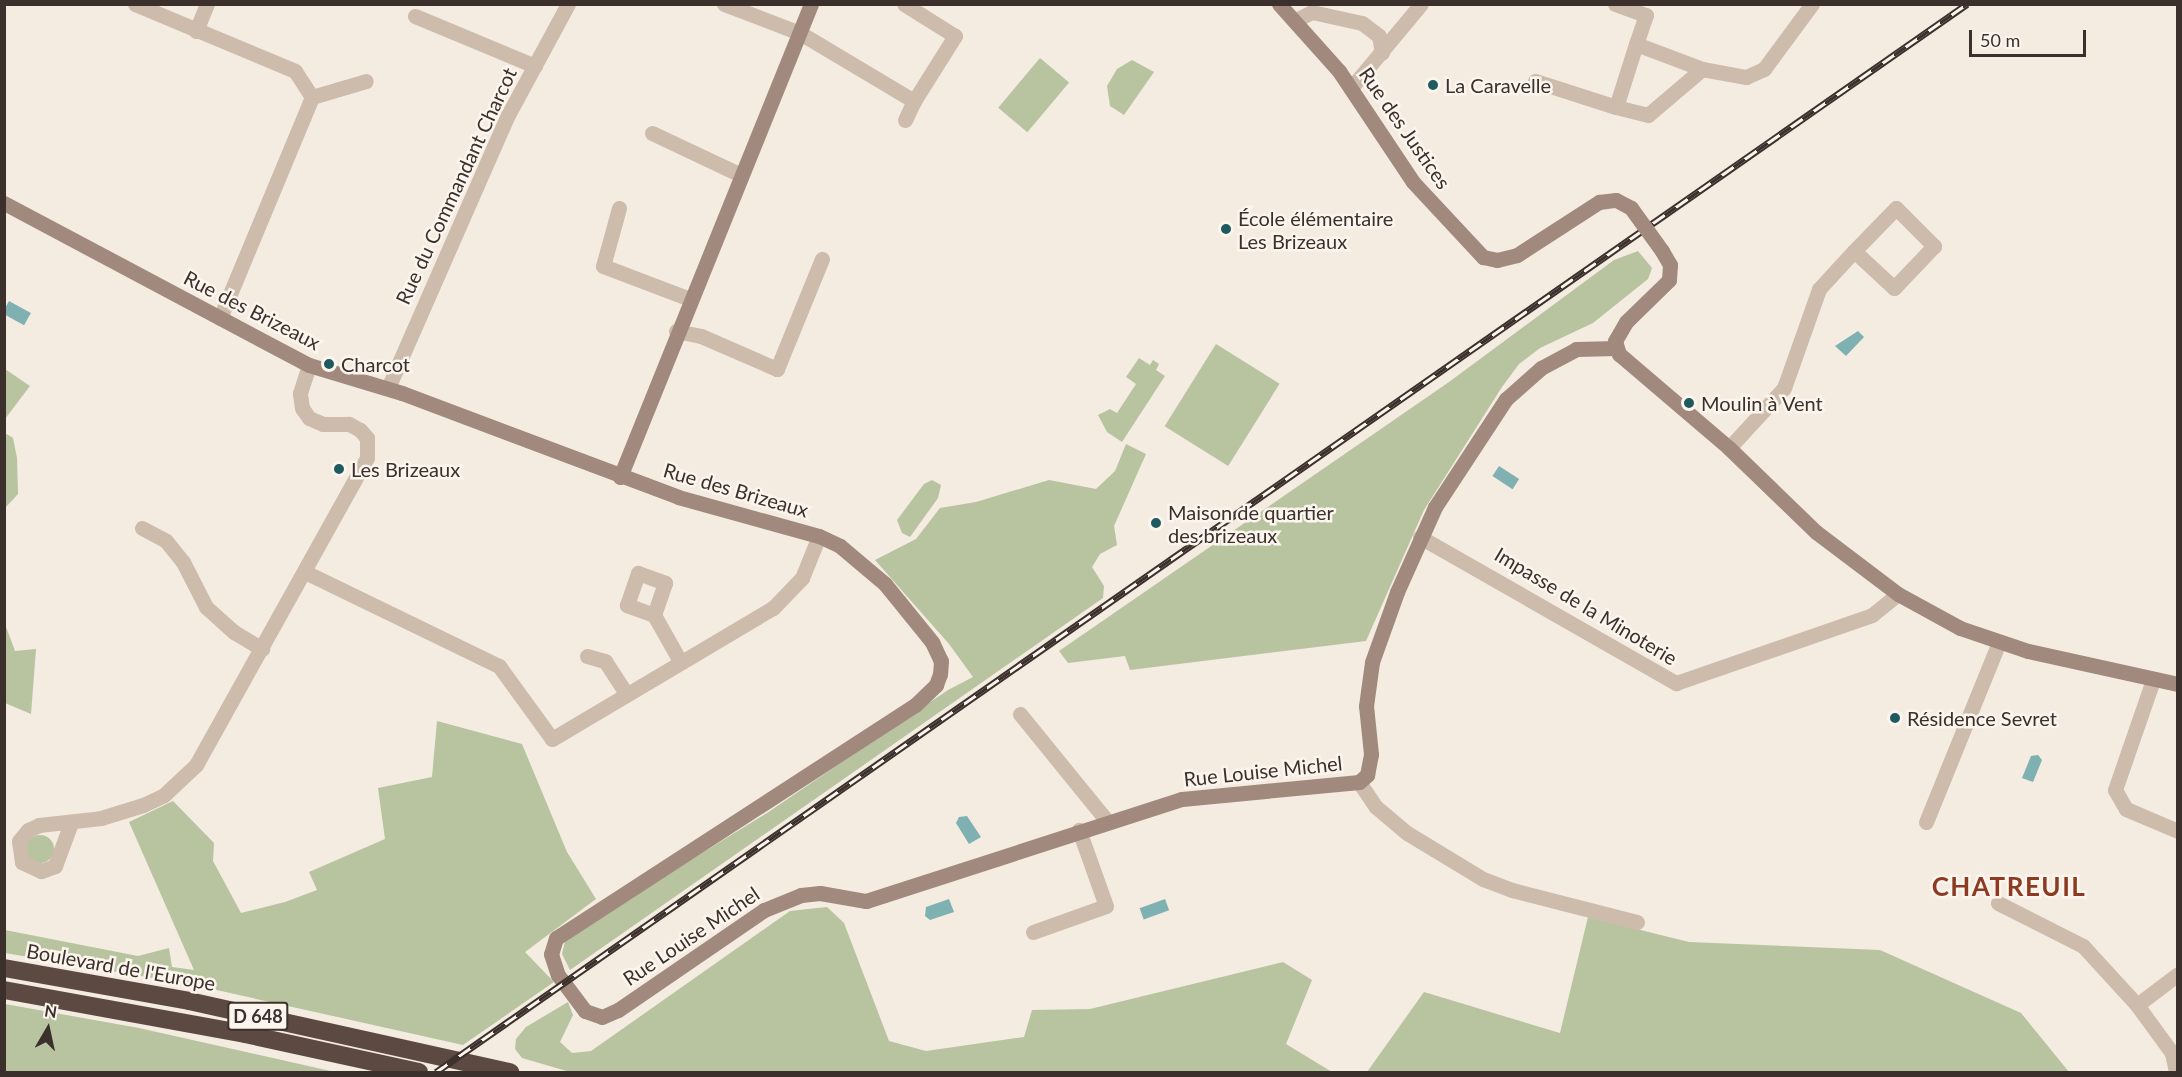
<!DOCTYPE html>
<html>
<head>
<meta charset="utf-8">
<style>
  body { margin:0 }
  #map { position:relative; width:2182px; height:1077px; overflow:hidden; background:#f4ebe1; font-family:Lato,sans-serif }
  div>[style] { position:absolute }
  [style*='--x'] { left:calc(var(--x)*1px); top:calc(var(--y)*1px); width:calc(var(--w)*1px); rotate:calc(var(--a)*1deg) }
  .green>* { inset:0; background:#b8c4a0; transform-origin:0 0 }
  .round { border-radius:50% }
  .water>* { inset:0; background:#7fb0b2; transform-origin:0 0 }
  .street>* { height:15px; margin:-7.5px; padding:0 7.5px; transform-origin:7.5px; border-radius:7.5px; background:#cdbbac }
  .secondary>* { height:15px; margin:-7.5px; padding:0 7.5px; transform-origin:7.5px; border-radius:7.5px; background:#a18a7d }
  .highway>* { height:18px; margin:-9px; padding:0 9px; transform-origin:9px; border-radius:9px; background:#5c4a42 }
  .rail>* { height:7px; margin-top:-3.5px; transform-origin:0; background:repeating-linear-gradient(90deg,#fbf5ee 0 14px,#3b302b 0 28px); box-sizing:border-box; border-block:2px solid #3b302b }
  .secondary-bridge>* { height:15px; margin:-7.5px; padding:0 7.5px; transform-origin:7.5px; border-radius:7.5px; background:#a18a7d }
  .dots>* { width:16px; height:16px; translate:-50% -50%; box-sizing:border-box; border:3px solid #fbf5ee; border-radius:50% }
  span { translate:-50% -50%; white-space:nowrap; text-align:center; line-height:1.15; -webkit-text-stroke:5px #fbf5ee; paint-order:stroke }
  .shield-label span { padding:2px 4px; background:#fbf5ee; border:2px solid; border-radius:4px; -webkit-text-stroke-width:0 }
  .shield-label { font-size:18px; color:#3b302b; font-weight:700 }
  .poi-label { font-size:20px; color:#3b302b }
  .left { translate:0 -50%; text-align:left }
  .street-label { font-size:20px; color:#3b302b }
  .district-label { font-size:26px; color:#8c3b22; font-weight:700; letter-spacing:1.5px }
  .frame { position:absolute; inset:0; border:6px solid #3b302b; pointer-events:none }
  .north { position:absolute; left:18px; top:999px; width:60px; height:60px; -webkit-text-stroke:4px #fbf5ee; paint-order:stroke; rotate:9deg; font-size:16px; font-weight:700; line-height:24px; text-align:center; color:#3b302b }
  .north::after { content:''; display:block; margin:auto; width:21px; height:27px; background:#3b302b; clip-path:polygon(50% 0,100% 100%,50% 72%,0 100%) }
  .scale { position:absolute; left:1969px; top:30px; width:117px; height:27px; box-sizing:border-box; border:3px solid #3b302b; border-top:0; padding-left:8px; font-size:18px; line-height:21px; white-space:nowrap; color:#3b302b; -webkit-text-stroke:4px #fbf5ee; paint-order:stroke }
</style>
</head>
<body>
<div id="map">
  <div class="green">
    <div style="left:1040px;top:58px;width:38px;height:65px;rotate:40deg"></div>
    <div style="clip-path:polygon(1132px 60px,1154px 72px,1124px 115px,1110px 106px,1107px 86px,1117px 69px)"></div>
    <div style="clip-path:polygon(1638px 251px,1652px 268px,1648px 279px,1593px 323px,1540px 348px,1519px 364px,1502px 387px,1424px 510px,1366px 641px,1130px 670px,1125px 656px,1068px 663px,1059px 651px,1449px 382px,1614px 260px)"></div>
    <div style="left:1216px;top:344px;width:75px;height:97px;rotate:32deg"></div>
    <div style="clip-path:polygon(1139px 358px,1150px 365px,1153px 360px,1159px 364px,1156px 370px,1165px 376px,1122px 442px,1107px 432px,1098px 415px,1110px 409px,1117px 413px,1136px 384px,1126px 377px)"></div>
    <div style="clip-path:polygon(5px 369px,30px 386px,5px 419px,4px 419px)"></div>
    <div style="clip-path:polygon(5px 433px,13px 438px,17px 458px,18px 494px,5px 508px)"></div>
    <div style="clip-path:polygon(1126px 444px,1146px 454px,1114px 526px,1117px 545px,1100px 554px,1092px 567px,1104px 586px,1103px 598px,570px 970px,562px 954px,566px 937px,767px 813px,948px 690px,973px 677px,949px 644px,875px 560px,916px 539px,940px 508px,976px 502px,1049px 480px,1096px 489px,1115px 471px)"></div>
    <div style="clip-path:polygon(932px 480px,941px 485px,938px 498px,910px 537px,902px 533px,897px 520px,924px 484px)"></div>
    <div style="clip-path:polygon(5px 624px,15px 651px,36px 649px,31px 714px,5px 703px)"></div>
    <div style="clip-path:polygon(437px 721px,522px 744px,567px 852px,596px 899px,525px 952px,554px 982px,463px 1045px,194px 985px,5px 953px,5px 930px,138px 956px,169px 948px,172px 967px,194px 970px,129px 822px,173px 801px,214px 843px,213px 861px,241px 913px,285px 902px,317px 890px,309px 872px,385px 839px,378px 788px,432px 777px)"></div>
    <div class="round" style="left:26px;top:835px;width:28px;height:28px"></div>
    <div style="clip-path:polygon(827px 907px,844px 923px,889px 1041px,926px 1051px,1024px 1037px,1032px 1010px,1090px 1009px,1283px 962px,1312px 980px,1286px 1044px,1332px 1072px,570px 1072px,522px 1058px,515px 1049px,516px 1039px,526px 1027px,568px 1002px,573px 1015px,560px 1042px,572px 1053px,591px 1051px,790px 911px)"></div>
    <div style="clip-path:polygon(1588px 917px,1689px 942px,1880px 950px,2021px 1013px,2069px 1072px,1367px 1072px,1424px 992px,1560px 1033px)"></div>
    <div style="clip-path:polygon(5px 1004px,139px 1028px,335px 1072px,5px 1072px)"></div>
  </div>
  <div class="water">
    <div style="left:9px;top:301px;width:25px;height:14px;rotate:29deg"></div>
    <div style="clip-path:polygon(1858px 331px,1864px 337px,1846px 356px,1835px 346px)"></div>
    <div style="left:1499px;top:466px;width:24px;height:12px;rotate:33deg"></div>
    <div style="clip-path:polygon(2031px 756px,2038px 755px,2042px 760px,2033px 782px,2022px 778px)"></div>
    <div style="clip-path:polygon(967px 816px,981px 837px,969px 844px,956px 823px,959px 817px)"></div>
    <div style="clip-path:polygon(949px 899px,954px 912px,930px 920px,925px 916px,926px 907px)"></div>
    <div style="left:1165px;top:899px;width:12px;height:27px;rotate:70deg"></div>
  </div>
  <div class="street">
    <div style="--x:135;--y:4;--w:173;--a:22.7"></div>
    <div style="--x:295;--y:71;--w:31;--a:57"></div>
    <div style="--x:312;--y:97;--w:56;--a:-16.5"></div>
    <div style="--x:724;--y:4;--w:81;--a:20.9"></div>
    <div style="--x:800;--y:33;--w:133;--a:30.8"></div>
    <div style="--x:914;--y:101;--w:77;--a:-57.8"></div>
    <div style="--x:955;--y:36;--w:60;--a:-147.9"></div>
    <div style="--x:1615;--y:4;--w:33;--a:20"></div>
    <div style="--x:1646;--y:15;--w:31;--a:109"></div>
    <div style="--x:1636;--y:44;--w:71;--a:20.7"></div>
    <div style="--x:1702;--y:69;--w:45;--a:10.3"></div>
    <div style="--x:1746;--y:77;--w:20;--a:-24"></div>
    <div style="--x:1764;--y:69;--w:81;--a:-53.6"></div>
    <div style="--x:415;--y:16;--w:130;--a:22.6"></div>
    <div style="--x:1296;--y:20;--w:18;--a:-27"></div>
    <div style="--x:1312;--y:12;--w:51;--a:12.4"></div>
    <div style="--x:1362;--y:23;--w:21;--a:37"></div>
    <div style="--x:1379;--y:36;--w:17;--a:80"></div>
    <div style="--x:196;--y:31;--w:29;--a:-68"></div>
    <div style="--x:1535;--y:81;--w:85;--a:17.8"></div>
    <div style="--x:1616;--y:107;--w:66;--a:-72.4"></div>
    <div style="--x:1351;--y:88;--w:109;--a:-50.2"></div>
    <div style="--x:1616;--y:107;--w:33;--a:14"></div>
    <div style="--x:1648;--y:115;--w:71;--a:-40.4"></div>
    <div style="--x:905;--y:120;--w:21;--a:-65"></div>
    <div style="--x:652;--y:133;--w:98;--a:25.3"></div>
    <div style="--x:619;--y:208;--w:60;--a:105.4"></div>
    <div style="--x:603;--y:266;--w:93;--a:20.8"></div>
    <div style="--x:220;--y:318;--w:239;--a:-67.4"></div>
    <div style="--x:676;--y:331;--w:25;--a:11"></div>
    <div style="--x:701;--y:336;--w:83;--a:23.5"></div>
    <div style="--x:777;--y:369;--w:119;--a:-67.8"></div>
    <div style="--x:388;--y:388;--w:298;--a:-66.3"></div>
    <div style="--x:508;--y:115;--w:126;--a:-61.6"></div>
    <div style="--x:1729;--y:448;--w:81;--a:-47.5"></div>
    <div style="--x:1784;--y:388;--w:105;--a:-70.5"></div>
    <div style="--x:1819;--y:289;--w:52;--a:-47.4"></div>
    <div style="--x:1854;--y:251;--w:60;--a:-45.7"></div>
    <div style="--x:1896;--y:208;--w:54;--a:45"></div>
    <div style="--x:1934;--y:246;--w:58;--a:133.6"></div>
    <div style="--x:1894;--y:288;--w:54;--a:-137.2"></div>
    <div style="--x:142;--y:528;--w:27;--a:28"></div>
    <div style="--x:166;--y:541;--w:27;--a:51"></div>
    <div style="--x:183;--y:562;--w:51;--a:62.9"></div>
    <div style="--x:206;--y:607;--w:38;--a:42"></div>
    <div style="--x:234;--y:632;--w:33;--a:31"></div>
    <div style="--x:1420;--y:537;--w:295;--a:29.7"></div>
    <div style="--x:1676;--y:683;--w:207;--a:-19.1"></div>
    <div style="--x:1872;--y:615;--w:33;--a:-39"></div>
    <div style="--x:305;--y:572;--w:216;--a:25.9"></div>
    <div style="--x:499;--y:666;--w:90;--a:54"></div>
    <div style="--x:552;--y:739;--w:257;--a:-30.7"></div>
    <div style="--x:773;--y:608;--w:42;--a:-46"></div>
    <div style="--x:802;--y:578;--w:45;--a:-68"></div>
    <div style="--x:654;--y:615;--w:29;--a:-160"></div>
    <div style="--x:627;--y:605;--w:34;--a:-71"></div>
    <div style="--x:638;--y:573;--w:29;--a:20"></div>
    <div style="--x:665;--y:583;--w:34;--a:109"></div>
    <div style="--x:654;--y:615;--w:53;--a:60.5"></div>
    <div style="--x:587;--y:656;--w:19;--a:16"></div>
    <div style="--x:605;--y:661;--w:38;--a:57"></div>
    <div style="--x:2153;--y:680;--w:116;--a:109.1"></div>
    <div style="--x:2115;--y:790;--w:22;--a:60"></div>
    <div style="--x:2126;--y:809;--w:56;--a:22.9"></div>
    <div style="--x:1020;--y:714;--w:138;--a:50.9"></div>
    <div style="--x:1359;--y:782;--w:30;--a:56"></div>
    <div style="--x:1376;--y:807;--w:40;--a:40"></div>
    <div style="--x:1407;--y:833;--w:89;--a:31.2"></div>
    <div style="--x:1483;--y:879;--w:31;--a:21"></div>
    <div style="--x:1512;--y:890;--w:129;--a:14.4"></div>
    <div style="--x:1926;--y:822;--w:194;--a:-67.9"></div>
    <div style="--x:71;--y:823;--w:46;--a:110.4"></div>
    <div style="--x:55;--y:866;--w:15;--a:160"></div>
    <div style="--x:41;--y:871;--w:21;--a:-155"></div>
    <div style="--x:22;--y:862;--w:21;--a:-98"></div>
    <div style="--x:19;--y:841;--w:14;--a:-51"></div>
    <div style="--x:28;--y:830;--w:12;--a:-24"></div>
    <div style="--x:39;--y:825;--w:62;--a:-6.4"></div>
    <div style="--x:101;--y:818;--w:44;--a:-17.2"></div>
    <div style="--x:143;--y:805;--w:23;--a:-25"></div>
    <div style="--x:164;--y:795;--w:44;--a:-43.2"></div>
    <div style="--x:196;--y:765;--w:351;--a:-60.9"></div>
    <div style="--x:367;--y:458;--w:20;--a:-90"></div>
    <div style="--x:367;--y:438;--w:11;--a:-131"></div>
    <div style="--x:360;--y:430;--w:13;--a:-151"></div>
    <div style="--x:349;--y:424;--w:26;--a:180"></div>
    <div style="--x:323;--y:424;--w:15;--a:-157"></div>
    <div style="--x:309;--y:418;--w:12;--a:-125"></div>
    <div style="--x:302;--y:408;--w:15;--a:-98"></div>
    <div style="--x:300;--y:393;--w:29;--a:-72"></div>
    <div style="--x:1998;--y:903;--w:95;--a:26.8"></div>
    <div style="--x:2083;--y:946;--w:80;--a:47.5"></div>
    <div style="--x:2137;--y:1005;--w:51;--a:-37.1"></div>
    <div style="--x:1033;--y:932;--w:77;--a:-19.6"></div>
    <div style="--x:1106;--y:906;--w:81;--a:-109.6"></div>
    <div style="--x:2137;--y:1005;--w:59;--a:53.9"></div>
    <div style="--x:2172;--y:1053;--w:19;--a:78"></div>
  </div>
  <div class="secondary">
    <div style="--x:1279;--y:4;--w:90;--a:48.2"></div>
    <div style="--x:1339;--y:71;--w:133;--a:56.3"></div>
    <div style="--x:1413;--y:182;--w:103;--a:47"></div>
    <div style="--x:1483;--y:257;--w:14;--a:12"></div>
    <div style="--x:1497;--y:260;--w:21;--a:-14"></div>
    <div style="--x:1517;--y:255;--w:98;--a:-32.9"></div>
    <div style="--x:1599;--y:202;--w:17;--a:-7"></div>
    <div style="--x:1616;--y:200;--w:17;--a:28"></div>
    <div style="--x:4;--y:203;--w:345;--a:28"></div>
    <div style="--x:309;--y:365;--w:97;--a:16.8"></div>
    <div style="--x:402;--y:393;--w:295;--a:20.6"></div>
    <div style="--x:678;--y:497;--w:146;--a:15.5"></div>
    <div style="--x:819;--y:536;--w:23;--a:25"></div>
    <div style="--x:840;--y:546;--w:59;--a:40.2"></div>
    <div style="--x:885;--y:584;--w:75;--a:51"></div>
    <div style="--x:932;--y:642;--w:21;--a:65"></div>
    <div style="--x:941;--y:661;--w:13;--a:94"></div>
    <div style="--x:940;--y:674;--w:12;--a:110"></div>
    <div style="--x:936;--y:685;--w:29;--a:136"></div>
    <div style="--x:915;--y:705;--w:428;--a:147"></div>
    <div style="--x:556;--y:938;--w:17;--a:107"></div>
    <div style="--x:551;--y:954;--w:22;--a:72"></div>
    <div style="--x:558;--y:975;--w:45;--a:53.1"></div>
    <div style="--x:585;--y:1011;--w:18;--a:19"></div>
    <div style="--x:602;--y:1017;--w:17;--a:-24"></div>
    <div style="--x:618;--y:1010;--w:177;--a:-34.4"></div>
    <div style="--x:764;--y:910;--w:40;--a:-22"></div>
    <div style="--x:801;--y:895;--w:19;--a:-6"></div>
    <div style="--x:820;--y:893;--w:47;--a:9.9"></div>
    <div style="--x:866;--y:901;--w:332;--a:-17.9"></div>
    <div style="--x:1182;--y:799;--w:178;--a:-5.5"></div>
    <div style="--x:1359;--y:782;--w:11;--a:-41"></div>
    <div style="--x:1367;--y:775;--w:21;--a:-79"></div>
    <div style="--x:1371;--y:754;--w:48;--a:-95.9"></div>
    <div style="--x:1366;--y:706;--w:44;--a:-82.2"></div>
    <div style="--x:1372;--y:662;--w:74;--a:-70.3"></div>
    <div style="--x:1397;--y:592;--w:93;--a:-65.9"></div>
    <div style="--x:1435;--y:507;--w:129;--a:-56.7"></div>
    <div style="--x:1506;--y:399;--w:47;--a:-41.5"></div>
    <div style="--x:1541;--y:368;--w:40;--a:-28"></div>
    <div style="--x:1576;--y:349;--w:40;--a:-1.4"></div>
    <div style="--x:1662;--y:251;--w:16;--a:60"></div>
    <div style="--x:1670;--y:265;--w:15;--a:94"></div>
    <div style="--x:1669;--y:280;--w:60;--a:135.7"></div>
    <div style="--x:1626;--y:322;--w:22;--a:120"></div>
    <div style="--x:1615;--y:341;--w:14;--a:73"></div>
    <div style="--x:1619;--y:354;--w:145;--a:40.5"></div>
    <div style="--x:1729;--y:448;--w:121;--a:44"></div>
    <div style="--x:1816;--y:532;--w:103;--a:37.1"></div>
    <div style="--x:1898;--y:594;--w:71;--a:28.7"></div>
    <div style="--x:1960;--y:628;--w:72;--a:18.7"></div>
    <div style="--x:2028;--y:651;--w:154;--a:12.4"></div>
    <div style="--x:620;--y:477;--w:510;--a:-68.01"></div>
  </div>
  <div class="highway">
    <div style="--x:4;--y:968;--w:188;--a:10.1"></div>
    <div style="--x:189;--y:1001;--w:329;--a:12.5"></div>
    <div style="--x:4;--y:990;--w:245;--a:10.3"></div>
    <div style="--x:245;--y:1034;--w:178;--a:12.3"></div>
  </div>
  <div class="rail">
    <div style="--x:436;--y:1072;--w:1867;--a:-34.9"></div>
  </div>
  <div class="secondary-bridge">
    <div style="--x:1631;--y:208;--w:53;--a:54.2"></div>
  </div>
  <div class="dots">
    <div style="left:1433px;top:85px;background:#1f5a5e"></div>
    <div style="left:1226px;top:229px;background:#1f5a5e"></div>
    <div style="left:329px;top:364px;background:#1f5a5e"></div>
    <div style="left:1689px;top:403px;background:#1f5a5e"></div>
    <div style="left:339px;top:469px;background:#1f5a5e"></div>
    <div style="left:1156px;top:523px;background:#1f5a5e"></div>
    <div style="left:1895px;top:718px;background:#1f5a5e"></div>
  </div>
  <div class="shield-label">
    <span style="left:258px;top:1016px">D 648</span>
  </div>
  <div class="poi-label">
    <span class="left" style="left:1445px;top:85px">La Caravelle</span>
    <span class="left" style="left:1238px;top:230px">École élémentaire<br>Les Brizeaux</span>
    <span class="left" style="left:341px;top:364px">Charcot</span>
    <span class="left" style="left:1701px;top:403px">Moulin à Vent</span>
    <span class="left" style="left:351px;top:469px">Les Brizeaux</span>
    <span class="left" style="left:1168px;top:524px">Maison de quartier<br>des brizeaux</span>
    <span class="left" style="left:1907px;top:718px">Résidence Sevret</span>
  </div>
  <div class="street-label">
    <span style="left:1405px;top:128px;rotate:55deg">Rue des Justices</span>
    <span style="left:456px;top:186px;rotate:-65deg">Rue du Commandant Charcot</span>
    <span style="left:252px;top:310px;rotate:27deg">Rue des Brizeaux</span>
    <span style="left:736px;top:490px;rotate:16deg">Rue des Brizeaux</span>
    <span style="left:1586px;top:606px;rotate:31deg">Impasse de la Minoterie</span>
    <span style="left:1263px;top:771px;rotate:-6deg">Rue Louise Michel</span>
    <span style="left:691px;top:936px;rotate:-34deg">Rue Louise Michel</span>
    <span style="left:121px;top:967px;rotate:10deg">Boulevard de l'Europe</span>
  </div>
  <div class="district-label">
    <span style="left:2009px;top:887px">CHATREUIL</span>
  </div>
  <div class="frame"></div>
  <div class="north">N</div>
  <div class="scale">50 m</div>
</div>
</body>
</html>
